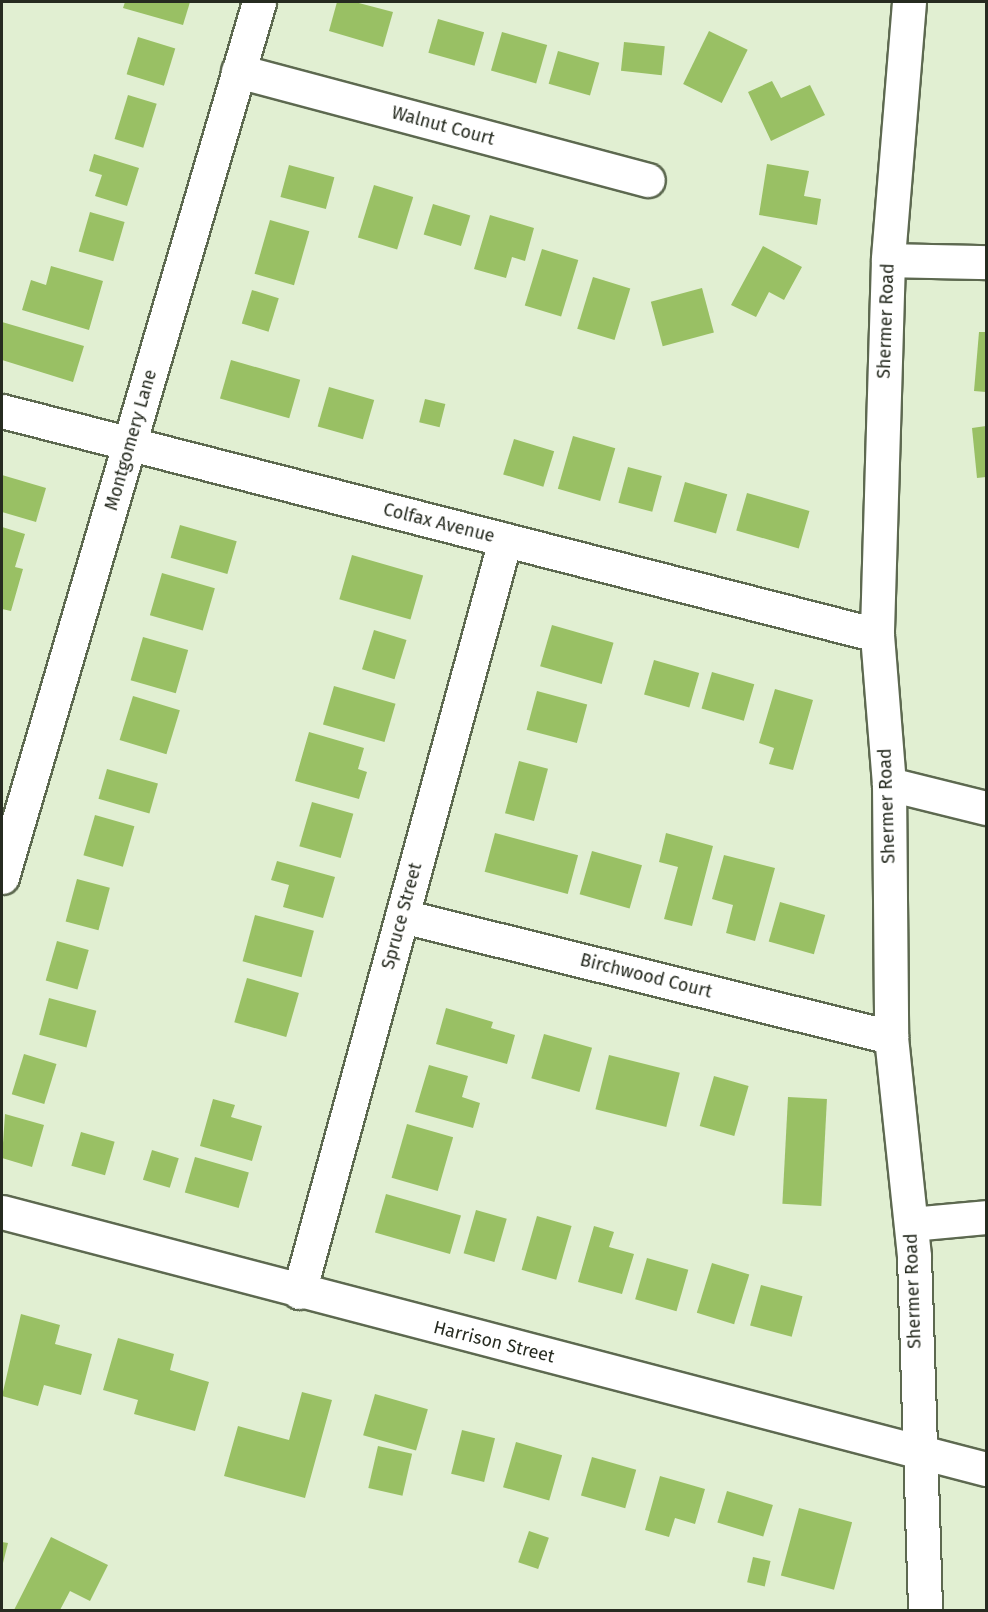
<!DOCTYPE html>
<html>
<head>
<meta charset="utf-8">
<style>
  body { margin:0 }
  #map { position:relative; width:988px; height:1612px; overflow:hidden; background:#e1efd2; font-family:"Fira Sans",sans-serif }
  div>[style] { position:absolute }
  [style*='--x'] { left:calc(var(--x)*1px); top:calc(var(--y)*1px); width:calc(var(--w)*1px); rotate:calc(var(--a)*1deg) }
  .building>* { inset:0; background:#99c064; transform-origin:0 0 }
  .roads { filter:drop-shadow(2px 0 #5d6950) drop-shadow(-2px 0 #5d6950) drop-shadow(0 2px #5d6950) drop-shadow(0 -2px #5d6950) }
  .minor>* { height:33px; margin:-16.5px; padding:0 16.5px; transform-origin:16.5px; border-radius:16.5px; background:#fff }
  .major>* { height:33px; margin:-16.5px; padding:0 16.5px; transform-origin:16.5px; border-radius:16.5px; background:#fff }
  span { translate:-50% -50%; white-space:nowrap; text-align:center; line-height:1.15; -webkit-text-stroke:4.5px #fff; paint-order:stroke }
  .street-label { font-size:18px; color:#262b20 }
  .frame { position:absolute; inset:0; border:3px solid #262b20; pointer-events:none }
</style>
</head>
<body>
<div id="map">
  <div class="building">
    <div style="clip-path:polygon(125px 2px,190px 2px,183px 25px,123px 8px)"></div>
    <div style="clip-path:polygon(337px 2px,355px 2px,393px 12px,383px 47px,329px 31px)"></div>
    <div style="left:438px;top:19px;width:48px;height:35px;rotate:16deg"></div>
    <div style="left:709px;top:31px;width:43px;height:59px;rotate:26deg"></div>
    <div style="left:502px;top:32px;width:47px;height:40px;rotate:16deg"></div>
    <div style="left:138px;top:37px;width:39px;height:39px;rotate:17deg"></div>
    <div style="left:624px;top:42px;width:41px;height:29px;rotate:6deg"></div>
    <div style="left:558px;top:51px;width:43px;height:34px;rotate:16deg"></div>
    <div style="clip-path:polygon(772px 81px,781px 98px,810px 85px,825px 115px,771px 141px,748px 92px)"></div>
    <div style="left:128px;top:95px;width:30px;height:46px;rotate:17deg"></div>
    <div style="clip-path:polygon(94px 154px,139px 168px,127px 206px,95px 196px,102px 175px,89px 171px)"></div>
    <div style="clip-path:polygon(767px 164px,809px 171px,804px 196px,821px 199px,817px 225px,759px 215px)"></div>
    <div style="left:289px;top:165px;width:47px;height:33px;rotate:15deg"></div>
    <div style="left:374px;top:185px;width:41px;height:55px;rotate:17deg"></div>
    <div style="left:433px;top:204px;width:39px;height:32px;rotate:17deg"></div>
    <div style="left:90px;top:212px;width:36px;height:41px;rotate:16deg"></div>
    <div style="clip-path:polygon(490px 215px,534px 228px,525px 261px,512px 257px,506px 278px,474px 269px)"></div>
    <div style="left:270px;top:220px;width:41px;height:56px;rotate:16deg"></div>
    <div style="clip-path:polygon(763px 246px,802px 267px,784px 300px,769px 292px,756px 317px,731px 305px)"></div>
    <div style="left:542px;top:249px;width:38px;height:59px;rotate:17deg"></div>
    <div style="clip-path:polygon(51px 266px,103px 281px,89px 330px,22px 310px,31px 280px,46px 285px)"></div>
    <div style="left:593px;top:277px;width:39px;height:54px;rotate:17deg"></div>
    <div style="left:702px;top:288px;width:46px;height:53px;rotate:75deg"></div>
    <div style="left:252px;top:290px;width:28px;height:35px;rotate:17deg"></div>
    <div style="clip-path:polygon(2px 322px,84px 346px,73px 382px,2px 360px)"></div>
    <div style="clip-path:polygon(979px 332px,986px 332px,986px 392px,974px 391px)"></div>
    <div style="left:231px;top:360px;width:72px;height:40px;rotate:16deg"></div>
    <div style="left:329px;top:387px;width:47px;height:41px;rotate:16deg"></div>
    <div style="left:425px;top:399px;width:21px;height:24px;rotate:14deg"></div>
    <div style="clip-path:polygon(986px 426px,986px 477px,977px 478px,972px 428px)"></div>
    <div style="left:573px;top:436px;width:44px;height:55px;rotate:16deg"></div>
    <div style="left:514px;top:439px;width:42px;height:37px;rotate:17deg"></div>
    <div style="left:628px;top:467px;width:35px;height:37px;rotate:15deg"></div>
    <div style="clip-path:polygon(2px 475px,46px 488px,36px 522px,2px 512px)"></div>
    <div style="left:685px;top:482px;width:44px;height:41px;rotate:16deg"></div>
    <div style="left:747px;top:493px;width:65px;height:39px;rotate:16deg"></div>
    <div style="left:180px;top:525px;width:59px;height:34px;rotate:16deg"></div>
    <div style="clip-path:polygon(2px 527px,25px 534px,15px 567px,23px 569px,11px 611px,2px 609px)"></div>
    <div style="left:352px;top:555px;width:74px;height:46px;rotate:16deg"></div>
    <div style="left:162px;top:573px;width:55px;height:44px;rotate:16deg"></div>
    <div style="left:552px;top:625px;width:64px;height:43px;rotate:16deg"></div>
    <div style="left:374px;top:630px;width:34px;height:41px;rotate:17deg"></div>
    <div style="left:143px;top:637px;width:47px;height:45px;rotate:16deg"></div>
    <div style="left:654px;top:660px;width:47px;height:36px;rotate:16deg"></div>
    <div style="left:712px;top:672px;width:44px;height:38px;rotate:16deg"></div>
    <div style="left:334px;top:686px;width:64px;height:40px;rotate:16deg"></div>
    <div style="clip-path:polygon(775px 689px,813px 700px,793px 770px,769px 764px,774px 748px,759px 743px)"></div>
    <div style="left:537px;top:691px;width:52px;height:40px;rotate:15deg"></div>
    <div style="left:133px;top:696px;width:49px;height:46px;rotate:17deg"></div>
    <div style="clip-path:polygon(309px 732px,364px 748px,358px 769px,367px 772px,359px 799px,295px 781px)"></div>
    <div style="left:519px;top:761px;width:30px;height:54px;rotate:15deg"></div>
    <div style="left:107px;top:769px;width:53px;height:31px;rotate:16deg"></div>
    <div style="left:312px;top:802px;width:43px;height:46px;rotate:16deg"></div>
    <div style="left:95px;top:815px;width:41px;height:42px;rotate:16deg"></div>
    <div style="left:495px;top:833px;width:86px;height:40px;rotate:15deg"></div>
    <div style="clip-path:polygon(666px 833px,713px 846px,692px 926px,664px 919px,678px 867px,659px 862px)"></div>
    <div style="left:592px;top:851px;width:52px;height:45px;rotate:16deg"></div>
    <div style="clip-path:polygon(724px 855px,775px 868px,755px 941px,726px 933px,733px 905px,712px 899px)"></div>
    <div style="clip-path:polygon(277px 861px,335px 877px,323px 918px,283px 907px,289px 885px,271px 880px)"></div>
    <div style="left:77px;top:879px;width:34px;height:44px;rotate:15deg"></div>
    <div style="left:780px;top:902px;width:47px;height:41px;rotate:16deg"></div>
    <div style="left:255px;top:915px;width:61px;height:48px;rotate:15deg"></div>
    <div style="left:57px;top:941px;width:33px;height:41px;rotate:16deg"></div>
    <div style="left:247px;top:978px;width:54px;height:46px;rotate:16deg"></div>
    <div style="left:49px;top:998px;width:49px;height:38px;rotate:15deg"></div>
    <div style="clip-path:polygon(446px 1008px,493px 1022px,491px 1028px,515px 1035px,507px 1064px,436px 1044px)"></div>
    <div style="left:544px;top:1034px;width:50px;height:46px;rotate:16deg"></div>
    <div style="left:24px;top:1054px;width:34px;height:42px;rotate:17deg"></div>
    <div style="left:609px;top:1055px;width:73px;height:56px;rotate:14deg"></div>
    <div style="clip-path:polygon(429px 1065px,468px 1076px,462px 1097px,480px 1103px,473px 1128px,415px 1112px)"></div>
    <div style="left:714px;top:1076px;width:36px;height:52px;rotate:16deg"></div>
    <div style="left:788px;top:1097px;width:39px;height:107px;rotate:3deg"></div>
    <div style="clip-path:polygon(213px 1099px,235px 1105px,231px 1117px,262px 1126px,252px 1161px,200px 1146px)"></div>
    <div style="clip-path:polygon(5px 1114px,44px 1125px,32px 1167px,2px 1158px)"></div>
    <div style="left:407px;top:1124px;width:48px;height:56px;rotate:16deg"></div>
    <div style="left:81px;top:1132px;width:35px;height:35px;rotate:16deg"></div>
    <div style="left:152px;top:1150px;width:28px;height:31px;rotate:17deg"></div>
    <div style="left:195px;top:1157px;width:56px;height:37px;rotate:16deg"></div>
    <div style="left:386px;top:1194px;width:78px;height:40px;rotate:16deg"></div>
    <div style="left:476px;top:1210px;width:32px;height:45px;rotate:16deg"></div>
    <div style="left:537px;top:1216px;width:36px;height:56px;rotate:16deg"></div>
    <div style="clip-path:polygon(594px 1226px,614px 1232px,609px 1247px,634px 1254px,622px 1294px,578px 1282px)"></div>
    <div style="left:647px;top:1258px;width:43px;height:43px;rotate:16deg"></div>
    <div style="left:712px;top:1263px;width:39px;height:52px;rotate:17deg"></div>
    <div style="left:761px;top:1285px;width:43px;height:42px;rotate:15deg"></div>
    <div style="clip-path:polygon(21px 1314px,60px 1325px,55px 1344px,92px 1354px,81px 1395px,44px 1385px,38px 1406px,2px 1396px)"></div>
    <div style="clip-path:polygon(118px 1338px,174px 1354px,170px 1370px,209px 1382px,195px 1431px,134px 1414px,138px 1400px,103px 1390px)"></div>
    <div style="clip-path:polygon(302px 1392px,332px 1400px,305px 1498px,224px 1476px,238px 1426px,289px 1440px)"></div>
    <div style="left:375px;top:1394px;width:55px;height:43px;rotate:16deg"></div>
    <div style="left:462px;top:1430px;width:34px;height:45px;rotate:14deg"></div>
    <div style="left:516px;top:1442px;width:48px;height:47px;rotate:16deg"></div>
    <div style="left:378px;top:1446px;width:35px;height:43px;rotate:13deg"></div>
    <div style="left:592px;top:1457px;width:46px;height:40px;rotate:16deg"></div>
    <div style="clip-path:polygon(660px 1476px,705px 1489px,695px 1524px,675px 1518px,669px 1537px,645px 1530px)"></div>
    <div style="left:727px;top:1491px;width:48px;height:33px;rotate:17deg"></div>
    <div style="left:799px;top:1508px;width:55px;height:70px;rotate:15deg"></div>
    <div style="left:529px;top:1531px;width:21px;height:33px;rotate:19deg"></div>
    <div style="clip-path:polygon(51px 1537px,108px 1565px,90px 1601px,70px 1591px,60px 1610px,14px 1610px)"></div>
    <div style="clip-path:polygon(2px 1542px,8px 1543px,2px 1567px)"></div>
    <div style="left:753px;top:1557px;width:18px;height:26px;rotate:13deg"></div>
  </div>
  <div class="roads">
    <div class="minor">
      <div style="--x:238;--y:71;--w:424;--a:14.9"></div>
      <div style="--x:888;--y:260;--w:98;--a:1.2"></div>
      <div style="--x:2;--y:411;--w:903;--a:14.36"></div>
      <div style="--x:889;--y:784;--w:100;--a:13.9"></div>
      <div style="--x:2;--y:877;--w:912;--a:-73.63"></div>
      <div style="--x:402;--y:916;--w:504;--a:13.9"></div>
      <div style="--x:2;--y:1212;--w:1017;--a:14.64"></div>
      <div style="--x:911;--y:1224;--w:75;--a:-5.3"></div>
      <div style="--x:299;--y:1292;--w:780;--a:-74.68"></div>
    </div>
    <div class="major">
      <div style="--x:909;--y:2;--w:259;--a:94.7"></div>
      <div style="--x:888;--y:260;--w:375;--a:91.7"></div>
      <div style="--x:877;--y:635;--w:149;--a:85.4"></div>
      <div style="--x:889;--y:784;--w:253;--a:89.5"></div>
      <div style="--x:891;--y:1037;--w:221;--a:84"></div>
      <div style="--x:914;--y:1257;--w:353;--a:88.2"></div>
    </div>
  </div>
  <div class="street-label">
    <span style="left:443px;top:126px;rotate:15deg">Walnut Court</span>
    <span style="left:886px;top:321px;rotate:-88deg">Shermer Road</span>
    <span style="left:131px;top:440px;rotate:-74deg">Montgomery Lane</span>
    <span style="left:439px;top:523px;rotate:14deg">Colfax Avenue</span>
    <span style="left:887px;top:806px;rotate:-92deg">Shermer Road</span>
    <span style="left:402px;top:916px;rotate:-75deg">Spruce Street</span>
    <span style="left:646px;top:976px;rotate:14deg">Birchwood Court</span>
    <span style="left:913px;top:1291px;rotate:-92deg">Shermer Road</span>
    <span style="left:494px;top:1342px;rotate:14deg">Harrison Street</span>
  </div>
  <div class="frame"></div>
</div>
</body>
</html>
